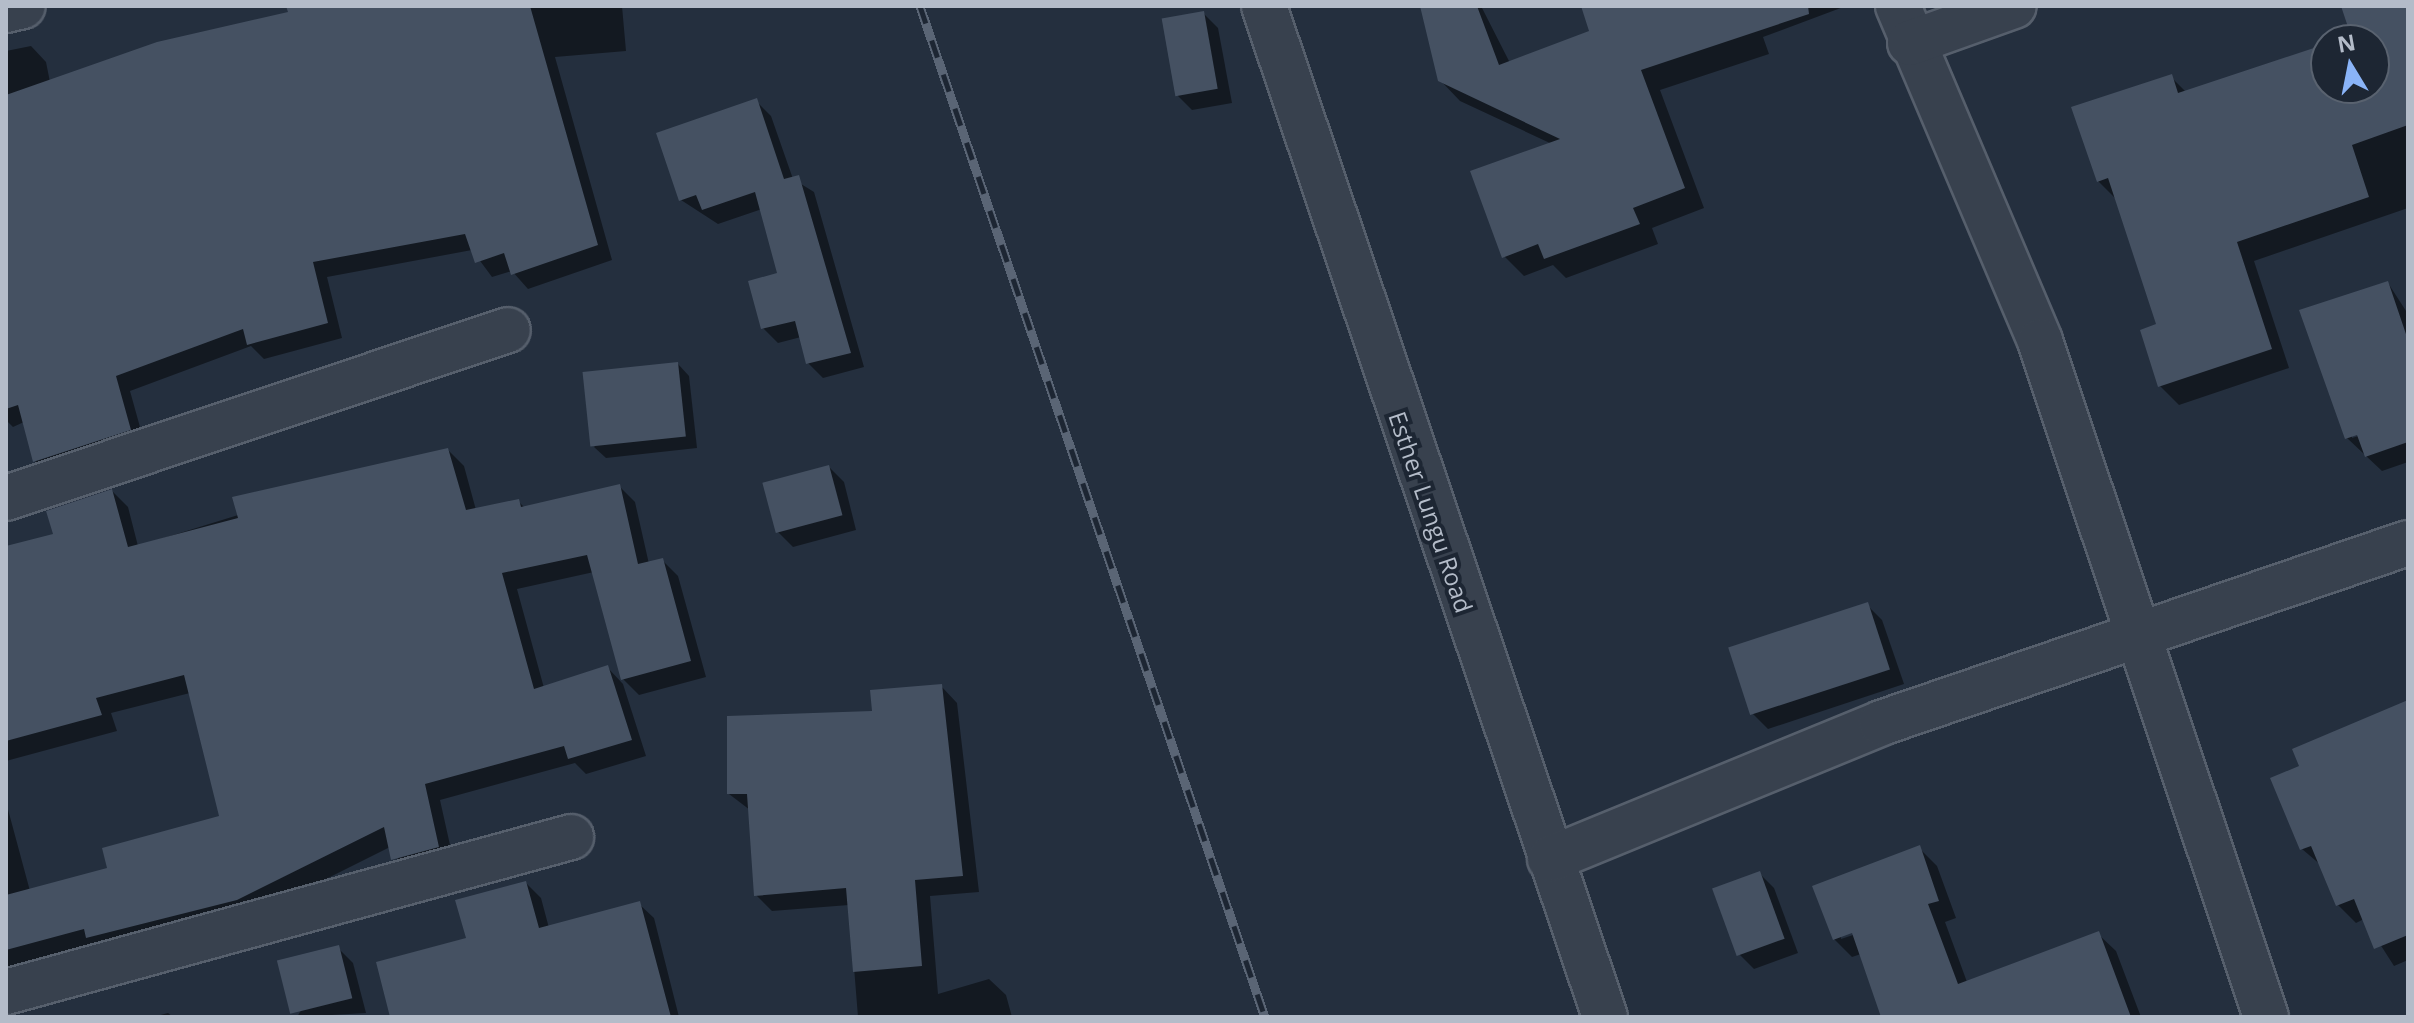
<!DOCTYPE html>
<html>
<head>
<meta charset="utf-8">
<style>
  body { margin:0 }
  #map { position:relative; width:2414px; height:1023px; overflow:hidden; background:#242f3e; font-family:"Open Sans",sans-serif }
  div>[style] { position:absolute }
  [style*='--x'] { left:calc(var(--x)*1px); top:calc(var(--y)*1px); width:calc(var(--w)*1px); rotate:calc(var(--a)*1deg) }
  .shadow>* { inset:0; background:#0007 }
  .building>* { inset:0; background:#455162; transform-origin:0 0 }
  .roads { filter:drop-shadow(2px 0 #565f6c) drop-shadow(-2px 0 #565f6c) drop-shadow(0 2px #565f6c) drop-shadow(0 -2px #565f6c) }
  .minor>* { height:44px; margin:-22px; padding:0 22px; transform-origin:22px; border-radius:22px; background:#38414e }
  .rail>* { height:9px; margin-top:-4.5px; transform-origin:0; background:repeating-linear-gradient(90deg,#1d2633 0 18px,#5a6575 0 36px); box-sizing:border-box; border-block:2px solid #5a6575 }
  span { translate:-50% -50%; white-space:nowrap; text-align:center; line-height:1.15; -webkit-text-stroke:8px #1d2633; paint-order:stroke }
  .street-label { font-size:24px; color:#b4bcc9 }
  .frame { position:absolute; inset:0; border:8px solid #b4bcc9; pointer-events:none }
  .north { position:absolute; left:2310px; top:24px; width:80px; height:80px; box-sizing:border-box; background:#1d2633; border:2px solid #59626f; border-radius:50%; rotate:350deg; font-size:22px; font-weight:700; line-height:32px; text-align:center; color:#b4bcc9 }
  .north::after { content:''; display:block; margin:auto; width:28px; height:36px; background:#8ab4f8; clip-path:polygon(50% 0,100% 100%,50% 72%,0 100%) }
</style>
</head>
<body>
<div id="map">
  <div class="shadow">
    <div style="clip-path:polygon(313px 6px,622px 6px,626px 51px,555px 57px,612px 260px,528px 289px,512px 271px,492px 277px,472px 250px,327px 277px,342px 338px,264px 359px,251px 346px,130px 391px,145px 445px,50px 477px,35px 461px,24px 422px,13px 427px,6px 420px,6px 51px,31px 46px,46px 62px,50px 82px)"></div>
    <div style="clip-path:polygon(1445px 6px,1481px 6px,1510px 63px,1591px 32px,1583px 6px,1846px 6px,1763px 37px,1769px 54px,1660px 90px,1704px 208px,1652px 228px,1658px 244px,1566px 278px,1553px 265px,1524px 276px,1504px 256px,1552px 144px,1460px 101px,1440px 80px)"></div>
    <div style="clip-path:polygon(2343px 6px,2408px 6px,2408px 208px,2254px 261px,2289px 368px,2179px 405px,2160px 386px,2159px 326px,2116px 199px,2098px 181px,2171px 77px,2187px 93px,2326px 46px,2326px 88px,2374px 88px,2374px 40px,2345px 40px,2353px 37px)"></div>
    <div style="clip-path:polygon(1203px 13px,1218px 28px,1232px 103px,1192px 110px,1177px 95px)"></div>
    <div style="clip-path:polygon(756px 101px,771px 116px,793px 179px,814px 192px,864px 367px,823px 378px,808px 363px,801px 337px,778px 343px,763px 328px,780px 274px,762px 209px,718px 224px,681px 200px)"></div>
    <div style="clip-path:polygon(evenodd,2388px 283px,2408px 314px,2408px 462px,2382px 471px,2347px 438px,2388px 283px,2368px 433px,2352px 438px,2352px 434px,2368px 433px)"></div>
    <div style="clip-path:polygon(678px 364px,689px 376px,697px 448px,606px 458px,594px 447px)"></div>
    <div style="clip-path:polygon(448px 450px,464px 466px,476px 510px,518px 501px,525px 508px,619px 486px,635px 502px,649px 564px,662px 560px,678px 576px,706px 677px,639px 695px,623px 679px,594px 572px,517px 589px,544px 688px,607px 667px,623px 684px,646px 756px,586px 774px,575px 763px,440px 800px,454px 863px,409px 875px,390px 847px,254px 915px,6px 969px,6px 802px,30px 891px,109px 869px,222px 817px,190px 693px,111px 713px,117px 731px,6px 761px,6px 548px,55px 535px,112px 491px,128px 507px,138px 546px)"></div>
    <div style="clip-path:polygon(829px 467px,844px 482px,856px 530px,793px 547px,778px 532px)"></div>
    <div style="clip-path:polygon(1867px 605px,1882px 620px,1904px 684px,1768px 729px,1753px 714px)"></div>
    <div style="clip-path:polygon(941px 686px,957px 703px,979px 892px,930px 896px,938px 994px,989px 979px,1006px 995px,1012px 1017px,858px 1017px,849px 905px,772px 911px,756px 895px,750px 810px,729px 794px,874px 713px)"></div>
    <div style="clip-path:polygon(2408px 702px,2408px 960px,2394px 966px,2364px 919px,2356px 923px,2338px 905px,2322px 866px,2302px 849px,2302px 768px)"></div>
    <div style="clip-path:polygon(evenodd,1919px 848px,1937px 866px,1956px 918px,1945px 922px,1967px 982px,2098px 934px,2116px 951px,2141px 1017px,1885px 1017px,1861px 954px,1852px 957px,1834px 939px,1919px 848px,1860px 928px,1862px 932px,1841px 939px,1841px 935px,1860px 928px)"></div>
    <div style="clip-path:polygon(1759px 873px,1774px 888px,1798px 953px,1754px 969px,1739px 954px)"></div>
    <div style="clip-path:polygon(526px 883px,541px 898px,549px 928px,639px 904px,654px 918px,679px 1017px,392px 1017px)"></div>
    <div style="clip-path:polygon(338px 948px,353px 963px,366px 1013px,297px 1017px)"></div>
    <div style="clip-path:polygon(168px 1013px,173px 1017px,153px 1017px)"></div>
  </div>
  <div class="building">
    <div style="clip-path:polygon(286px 6px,530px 6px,598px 245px,511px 275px,504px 253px,475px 263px,465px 234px,313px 262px,328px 323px,247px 345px,243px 329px,116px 376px,131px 430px,33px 462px,18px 405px,6px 409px,6px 95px,157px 42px,288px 12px)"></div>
    <div style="clip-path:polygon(1420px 6px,1477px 6px,1499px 65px,1589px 31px,1581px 6px,1808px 6px,1809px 14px,1641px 70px,1685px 188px,1633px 208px,1640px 224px,1544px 259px,1538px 244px,1502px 258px,1470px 171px,1560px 139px,1438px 81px)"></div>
    <div style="clip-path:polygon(2341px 6px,2408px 6px,2408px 125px,2352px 145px,2369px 197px,2237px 242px,2272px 349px,2158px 387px,2140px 330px,2156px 324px,2108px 178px,2097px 182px,2071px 107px,2172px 74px,2178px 93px,2326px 44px,2326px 88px,2374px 88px,2374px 40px,2338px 40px,2351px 36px)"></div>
    <div style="left:1204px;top:11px;width:79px;height:43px;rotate:80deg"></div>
    <div style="clip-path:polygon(757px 98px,784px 179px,799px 175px,851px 353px,806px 364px,795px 321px,761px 329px,748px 281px,777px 273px,755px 192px,702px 210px,696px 195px,679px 201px,656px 133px)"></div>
    <div style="clip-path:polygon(2388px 281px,2408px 340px,2408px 442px,2365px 457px,2357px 435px,2345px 439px,2299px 310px)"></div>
    <div style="left:678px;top:362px;width:75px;height:96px;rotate:84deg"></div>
    <div style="clip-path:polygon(448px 448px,466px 510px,519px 499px,521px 507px,620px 484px,638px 564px,663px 558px,691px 661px,621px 680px,587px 555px,502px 573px,534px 689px,608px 665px,632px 740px,568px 759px,564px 746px,425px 784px,439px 847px,391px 860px,384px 827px,237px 900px,86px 938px,84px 929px,6px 950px,6px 895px,107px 868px,102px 848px,219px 816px,184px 675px,96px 698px,102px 715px,6px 741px,6px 546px,53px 534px,46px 511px,112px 489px,128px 547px,238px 518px,232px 497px)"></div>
    <div style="left:829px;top:465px;width:52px;height:69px;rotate:75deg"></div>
    <div style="left:1868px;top:602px;width:71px;height:147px;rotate:72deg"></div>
    <div style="clip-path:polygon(942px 684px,963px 876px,915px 880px,922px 966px,853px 972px,846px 888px,754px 896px,747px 794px,727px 794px,727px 716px,872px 711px,870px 690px)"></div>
    <div style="clip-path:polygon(2408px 700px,2408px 935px,2374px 949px,2354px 899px,2336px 906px,2311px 846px,2300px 850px,2270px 778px,2299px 766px,2292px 749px)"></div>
    <div style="clip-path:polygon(1920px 845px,1939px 901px,1928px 904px,1958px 984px,2099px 931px,2131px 1017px,1881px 1017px,1852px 933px,1833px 940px,1812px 886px)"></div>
    <div style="left:1760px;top:871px;width:72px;height:51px;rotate:70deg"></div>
    <div style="clip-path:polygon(526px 881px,539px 928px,640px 901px,671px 1017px,390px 1017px,376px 962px,466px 938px,455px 900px)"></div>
    <div style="left:339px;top:945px;width:55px;height:64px;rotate:76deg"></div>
  </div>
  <div class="roads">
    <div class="minor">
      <div style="--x:1264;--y:6;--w:1067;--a:71.36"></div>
      <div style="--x:1898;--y:6;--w:364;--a:67"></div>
      <div style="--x:2040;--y:341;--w:713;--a:71.51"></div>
      <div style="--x:6;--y:10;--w:17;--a:-13"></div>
      <div style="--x:1910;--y:43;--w:110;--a:-19.6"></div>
      <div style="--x:6;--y:498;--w:529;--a:-18.5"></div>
      <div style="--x:1550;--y:859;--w:358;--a:-22.3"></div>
      <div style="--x:1881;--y:723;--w:557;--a:-18.86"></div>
      <div style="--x:6;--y:992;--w:586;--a:-15.34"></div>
    </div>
  </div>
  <div class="rail">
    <div style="--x:920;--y:6;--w:1068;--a:71.16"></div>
  </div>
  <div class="street-label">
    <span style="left:1431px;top:512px;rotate:71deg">Esther Lungu Road</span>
  </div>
  <div class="frame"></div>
  <div class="north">N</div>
</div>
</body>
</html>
